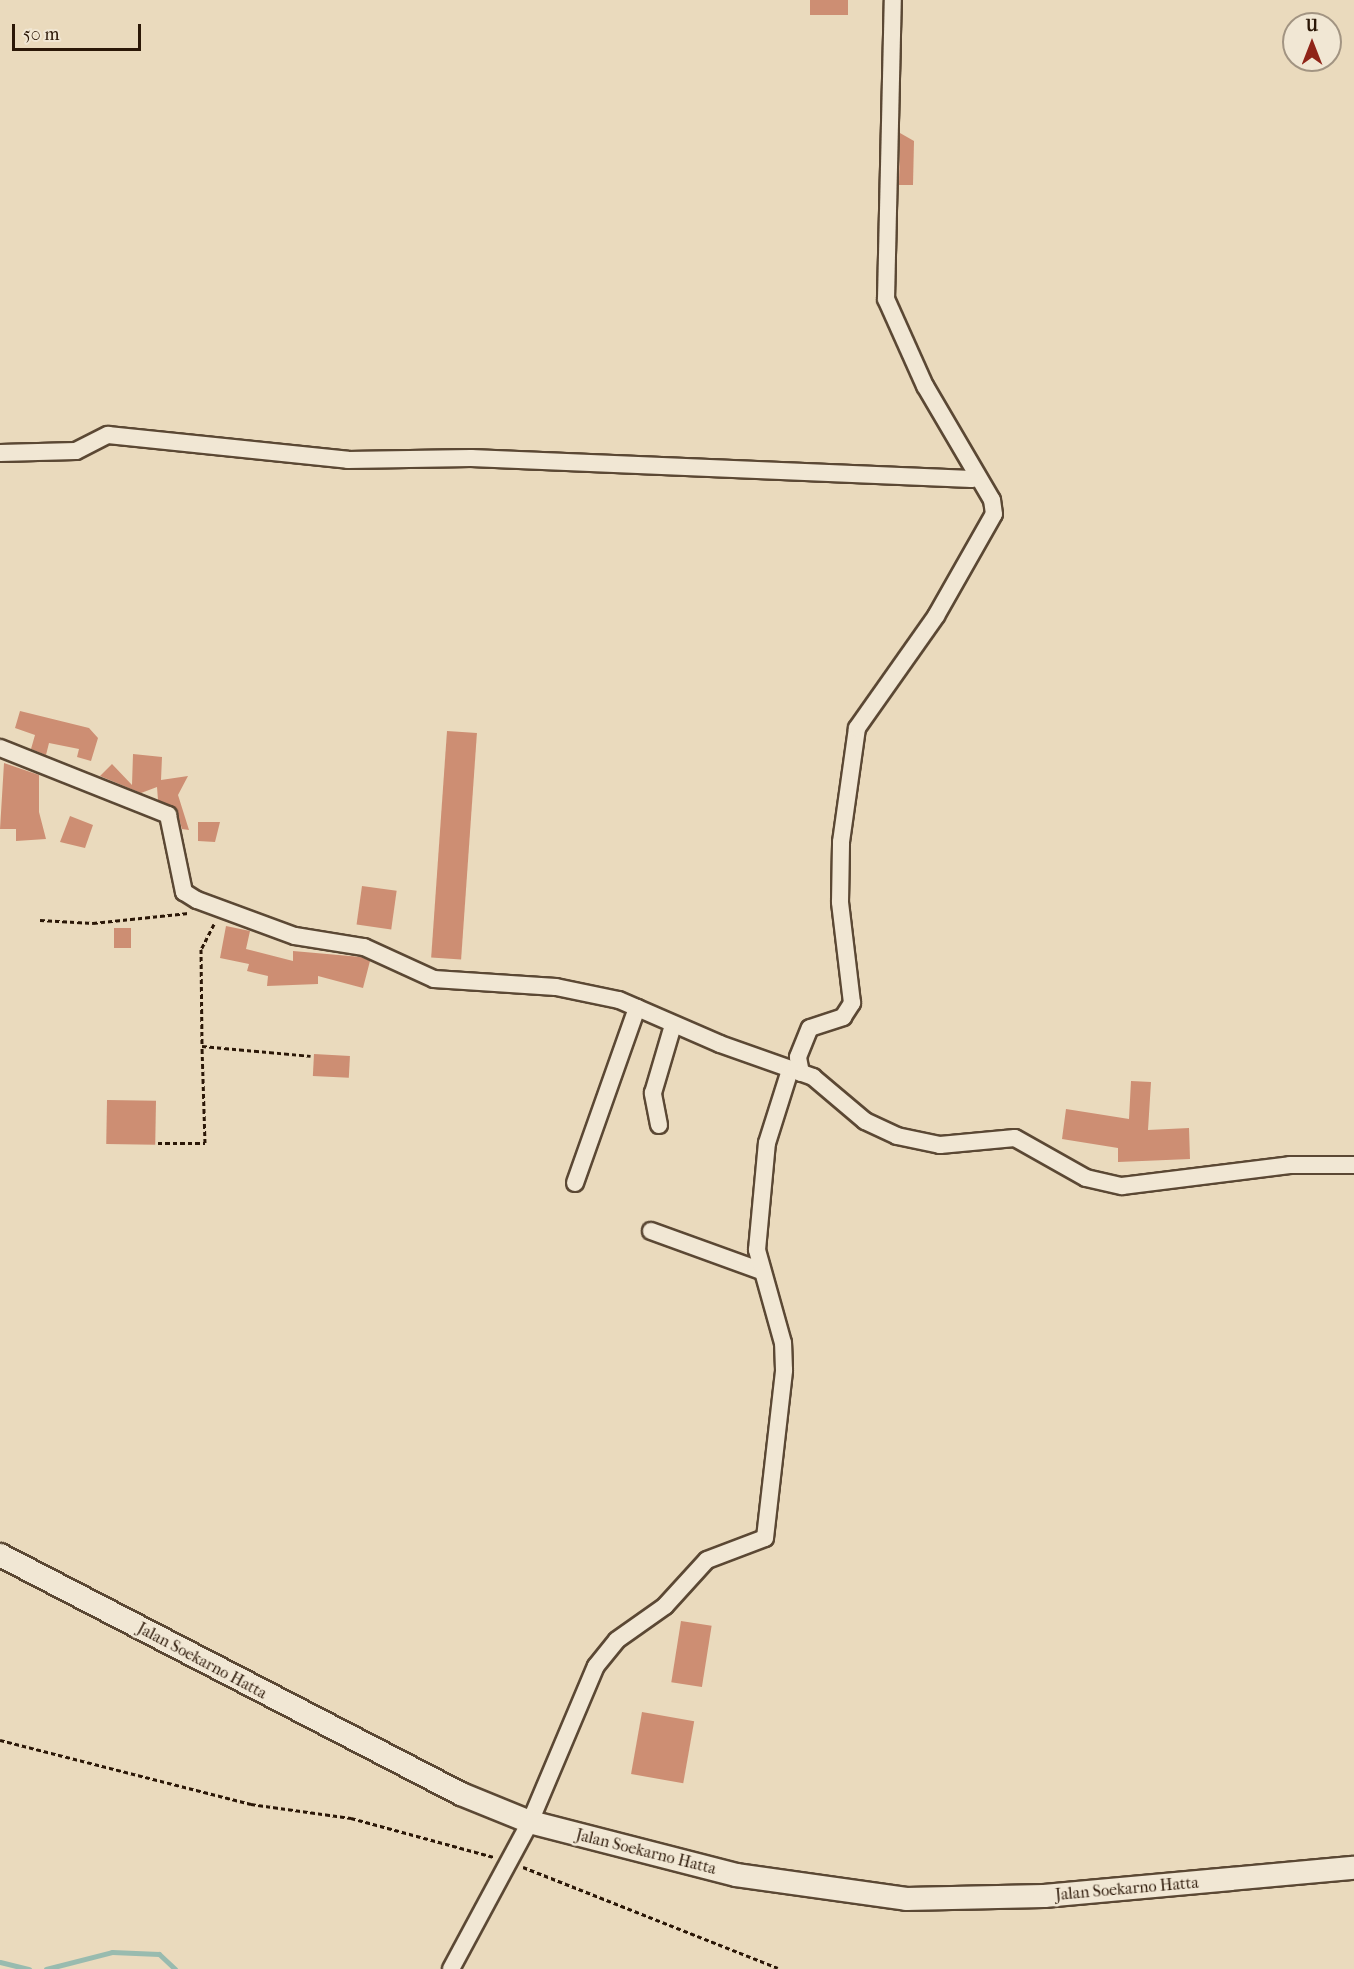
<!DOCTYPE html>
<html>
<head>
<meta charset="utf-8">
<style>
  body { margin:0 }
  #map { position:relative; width:1354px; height:1969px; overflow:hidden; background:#eadabd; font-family:"IM FELL French Canon",serif }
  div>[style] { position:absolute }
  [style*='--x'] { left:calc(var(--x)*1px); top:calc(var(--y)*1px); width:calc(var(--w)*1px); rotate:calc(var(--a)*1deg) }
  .stream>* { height:5px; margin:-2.5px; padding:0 2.5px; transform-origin:2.5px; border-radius:2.5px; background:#98bbaf }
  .building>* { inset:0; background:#cd8e73; transform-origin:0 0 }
  .path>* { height:3px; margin-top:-1.5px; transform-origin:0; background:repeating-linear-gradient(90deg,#2b1707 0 4.5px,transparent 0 7.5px) }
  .roads { filter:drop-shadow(2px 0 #5b4834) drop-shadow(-2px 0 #5b4834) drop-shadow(0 2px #5b4834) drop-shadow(0 -2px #5b4834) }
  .street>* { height:16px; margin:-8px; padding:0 8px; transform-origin:8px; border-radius:8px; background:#f1e7d4 }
  .secondary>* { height:22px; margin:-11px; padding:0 11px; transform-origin:11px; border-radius:11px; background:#f1e7d4 }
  span { translate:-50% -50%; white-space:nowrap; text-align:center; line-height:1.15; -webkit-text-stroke:5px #f1e7d4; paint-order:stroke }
  .street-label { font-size:16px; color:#2b1707 }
  .north { position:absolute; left:1282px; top:12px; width:60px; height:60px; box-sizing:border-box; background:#f1e7d4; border:2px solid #a29482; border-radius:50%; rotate:0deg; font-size:16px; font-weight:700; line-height:24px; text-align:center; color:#2b1707 }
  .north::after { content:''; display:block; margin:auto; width:21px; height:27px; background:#8f2418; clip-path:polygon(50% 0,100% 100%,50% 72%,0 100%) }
  .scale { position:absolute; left:12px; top:24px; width:129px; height:27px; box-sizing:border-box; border:3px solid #2b1707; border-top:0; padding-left:8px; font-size:18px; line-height:21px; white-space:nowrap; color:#2b1707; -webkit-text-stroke:4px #f1e7d4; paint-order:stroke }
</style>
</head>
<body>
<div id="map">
  <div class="stream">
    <div style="--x:0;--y:1962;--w:30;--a:14"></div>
    <div style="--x:46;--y:1969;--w:68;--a:-14.4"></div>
    <div style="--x:112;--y:1952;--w:47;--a:2.4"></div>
    <div style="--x:159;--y:1954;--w:22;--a:43"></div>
  </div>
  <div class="building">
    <div style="left:810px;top:0;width:38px;height:15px"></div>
    <div style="clip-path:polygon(900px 133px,914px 141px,913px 185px,899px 185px)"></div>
    <div style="clip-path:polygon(20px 711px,89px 728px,98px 738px,91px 761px,77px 757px,79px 749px,49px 743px,46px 755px,31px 749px,35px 735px,15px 728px)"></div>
    <div style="left:447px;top:731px;width:30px;height:227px;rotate:4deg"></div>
    <div style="clip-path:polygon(133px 754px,162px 757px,161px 780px,188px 776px,178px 795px,189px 830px,182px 829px,176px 808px,158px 800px,157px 787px,141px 793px,100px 776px,112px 764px,132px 785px)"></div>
    <div style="clip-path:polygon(4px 763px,39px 775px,39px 812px,46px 839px,16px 841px,16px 829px,0 829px)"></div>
    <div style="clip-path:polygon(70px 816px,93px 825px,85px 848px,60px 842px)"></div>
    <div style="clip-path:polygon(198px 822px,220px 822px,215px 842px,198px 841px)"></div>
    <div style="left:362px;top:886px;width:35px;height:39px;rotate:8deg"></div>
    <div style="clip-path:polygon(226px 926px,250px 931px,246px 949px,293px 961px,293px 951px,361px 957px,370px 961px,363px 988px,318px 976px,318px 984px,267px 986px,268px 976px,247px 971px,249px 964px,220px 958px)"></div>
    <div style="left:131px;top:928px;width:20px;height:17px;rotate:90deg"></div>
    <div style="left:314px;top:1054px;width:36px;height:22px;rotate:3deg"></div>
    <div style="clip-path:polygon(1131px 1081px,1151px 1082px,1148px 1130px,1189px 1128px,1190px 1159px,1118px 1162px,1118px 1148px,1062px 1139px,1066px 1109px,1129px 1119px)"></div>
    <div style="left:107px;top:1100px;width:49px;height:44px;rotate:1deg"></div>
    <div style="left:681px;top:1621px;width:31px;height:62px;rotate:9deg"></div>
    <div style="left:642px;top:1712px;width:53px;height:63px;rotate:10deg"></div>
  </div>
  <div class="path">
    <div style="--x:40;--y:920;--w:53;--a:3.2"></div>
    <div style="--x:93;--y:923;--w:96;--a:-6"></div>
    <div style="--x:214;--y:924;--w:28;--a:117"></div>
    <div style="--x:201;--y:949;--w:97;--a:89.4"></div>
    <div style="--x:202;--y:1046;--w:109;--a:5.2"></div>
    <div style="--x:158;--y:1143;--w:47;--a:0"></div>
    <div style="--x:205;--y:1143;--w:97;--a:-91.8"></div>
    <div style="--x:0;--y:1740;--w:259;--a:14.3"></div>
    <div style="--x:251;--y:1804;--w:101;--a:8"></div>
    <div style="--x:351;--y:1818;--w:148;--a:15.3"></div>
    <div style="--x:523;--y:1867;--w:274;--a:21.6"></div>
  </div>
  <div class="roads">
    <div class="street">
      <div style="--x:0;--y:453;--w:76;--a:-1.5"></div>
      <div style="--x:76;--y:451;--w:36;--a:-27"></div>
      <div style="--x:108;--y:435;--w:241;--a:5.9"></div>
      <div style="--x:348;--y:460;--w:123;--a:-0.9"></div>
      <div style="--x:471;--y:458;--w:501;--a:2.4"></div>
      <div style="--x:972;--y:479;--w:7;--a:-63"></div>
      <div style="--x:0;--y:748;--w:181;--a:21.7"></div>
      <div style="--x:168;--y:815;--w:79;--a:78.3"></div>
      <div style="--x:184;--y:892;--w:15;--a:32"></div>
      <div style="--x:197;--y:900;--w:104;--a:20.2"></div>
      <div style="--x:295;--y:936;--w:70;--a:9.1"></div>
      <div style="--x:364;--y:947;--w:77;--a:24.6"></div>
      <div style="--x:434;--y:979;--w:122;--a:3.8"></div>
      <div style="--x:556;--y:987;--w:64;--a:11.7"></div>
      <div style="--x:619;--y:1000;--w:110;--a:23.5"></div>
      <div style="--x:720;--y:1044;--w:99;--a:19.5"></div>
      <div style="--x:813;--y:1077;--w:68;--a:40.2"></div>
      <div style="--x:865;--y:1121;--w:35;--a:25"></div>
      <div style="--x:897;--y:1136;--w:44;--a:11.8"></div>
      <div style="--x:940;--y:1145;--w:75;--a:-5.3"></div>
      <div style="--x:1015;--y:1138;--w:81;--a:29.4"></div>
      <div style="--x:1086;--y:1178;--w:37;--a:13"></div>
      <div style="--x:1122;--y:1186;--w:169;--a:-7.1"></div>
      <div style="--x:1290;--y:1165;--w:64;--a:0"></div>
      <div style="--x:801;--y:1073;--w:16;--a:-101"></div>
      <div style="--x:798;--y:1057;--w:31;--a:-68"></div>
      <div style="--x:810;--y:1028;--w:35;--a:-18"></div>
      <div style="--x:843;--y:1017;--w:17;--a:-57"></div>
      <div style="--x:852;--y:1003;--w:102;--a:-96.8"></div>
      <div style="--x:840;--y:902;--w:60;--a:-89"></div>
      <div style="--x:841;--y:842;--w:115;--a:-82"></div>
      <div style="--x:857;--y:728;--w:137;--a:-54.8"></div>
      <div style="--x:936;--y:616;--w:117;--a:-60.4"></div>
      <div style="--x:994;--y:514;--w:14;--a:-98"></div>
      <div style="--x:992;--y:500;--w:132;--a:-120.4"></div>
      <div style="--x:925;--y:386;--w:95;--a:-114.1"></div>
      <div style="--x:886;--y:299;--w:299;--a:-88.7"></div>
      <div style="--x:659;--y:1125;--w:33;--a:-101"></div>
      <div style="--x:653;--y:1093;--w:71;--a:-73.6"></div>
      <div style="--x:575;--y:1183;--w:186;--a:-70.5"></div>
      <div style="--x:651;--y:1231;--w:115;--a:19.9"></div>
      <div style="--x:451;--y:1969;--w:167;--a:-61.7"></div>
      <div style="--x:530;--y:1822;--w:169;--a:-67.1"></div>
      <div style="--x:596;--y:1666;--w:33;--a:-51"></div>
      <div style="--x:617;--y:1640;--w:59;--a:-35.3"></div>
      <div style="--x:665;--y:1606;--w:62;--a:-47.6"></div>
      <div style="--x:707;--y:1560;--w:62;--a:-20.8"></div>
      <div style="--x:765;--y:1538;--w:169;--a:-83.5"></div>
      <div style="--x:784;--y:1370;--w:27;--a:-92"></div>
      <div style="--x:783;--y:1343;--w:97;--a:-105.6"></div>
      <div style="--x:757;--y:1250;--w:107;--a:-84.7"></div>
      <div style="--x:767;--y:1143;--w:77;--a:-72.5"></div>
    </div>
    <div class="secondary">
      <div style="--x:0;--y:1555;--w:519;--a:27.4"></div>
      <div style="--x:461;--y:1794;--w:74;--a:22.1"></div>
      <div style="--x:530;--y:1822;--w:213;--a:14.4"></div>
      <div style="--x:736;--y:1875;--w:172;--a:8"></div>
      <div style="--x:906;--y:1899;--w:138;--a:-1.2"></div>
      <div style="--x:1044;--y:1896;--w:311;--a:-5.2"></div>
    </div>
  </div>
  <div class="street-label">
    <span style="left:202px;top:1661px;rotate:28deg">Jalan Soekarno Hatta</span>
    <span style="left:646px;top:1852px;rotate:14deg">Jalan Soekarno Hatta</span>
    <span style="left:1127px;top:1889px;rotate:-5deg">Jalan Soekarno Hatta</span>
  </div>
  <div class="north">U</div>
  <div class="scale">50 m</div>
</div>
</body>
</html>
